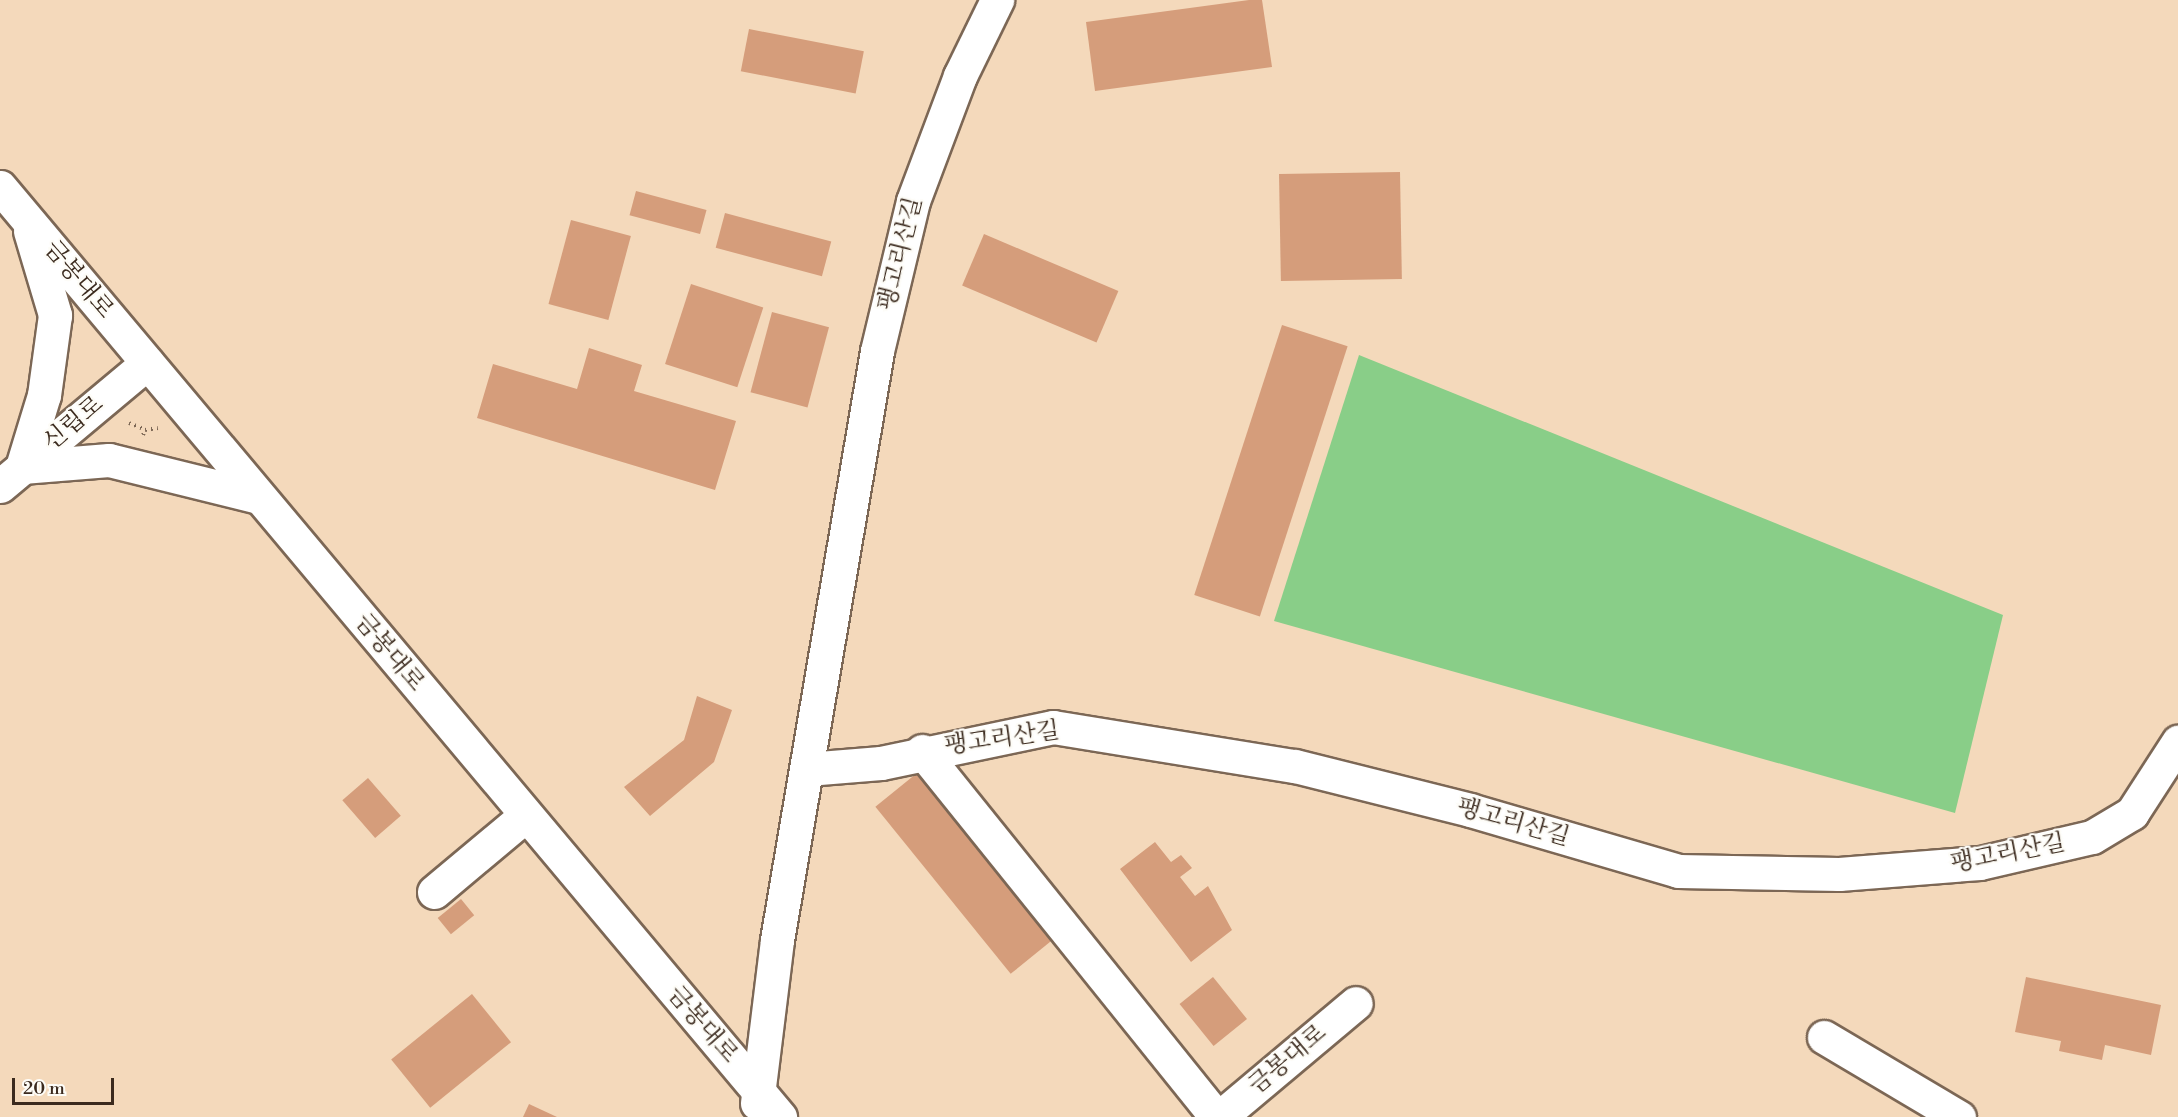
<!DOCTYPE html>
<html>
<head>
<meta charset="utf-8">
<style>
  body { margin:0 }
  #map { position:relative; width:2178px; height:1117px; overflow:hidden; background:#f4d9bb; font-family:"Libre Bodoni","Noto Serif KR",serif }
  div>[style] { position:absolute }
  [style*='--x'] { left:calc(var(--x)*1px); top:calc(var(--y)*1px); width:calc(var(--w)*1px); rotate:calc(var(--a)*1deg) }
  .green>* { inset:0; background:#89ce88 }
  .building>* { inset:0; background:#d59d7b; transform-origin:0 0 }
  .path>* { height:4px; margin-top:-2px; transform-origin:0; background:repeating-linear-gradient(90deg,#7c6755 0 1.5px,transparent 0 6px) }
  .roads { filter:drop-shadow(2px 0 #7c6755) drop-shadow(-2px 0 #7c6755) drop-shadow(0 2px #7c6755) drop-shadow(0 -2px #7c6755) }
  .minor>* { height:33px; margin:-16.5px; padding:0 16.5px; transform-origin:16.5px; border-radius:16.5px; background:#fff }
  span { translate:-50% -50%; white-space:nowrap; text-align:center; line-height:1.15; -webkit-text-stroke:4.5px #fdfcf7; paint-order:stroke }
  .street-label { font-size:24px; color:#3b2a1e }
  .scale { position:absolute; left:12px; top:1078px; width:102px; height:27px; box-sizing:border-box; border:3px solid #3b2a1e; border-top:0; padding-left:8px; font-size:18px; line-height:21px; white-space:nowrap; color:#3b2a1e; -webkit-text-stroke:4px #fdfcf7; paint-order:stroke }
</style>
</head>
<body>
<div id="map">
  <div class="green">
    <div style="clip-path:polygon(1359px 355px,2003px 615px,1955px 813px,1274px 621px)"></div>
  </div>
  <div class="building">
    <div style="clip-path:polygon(1249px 0,1262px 0,1272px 67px,1095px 91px,1086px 22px)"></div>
    <div style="left:749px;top:29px;width:117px;height:43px;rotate:11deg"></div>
    <div style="left:1400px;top:172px;width:107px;height:121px;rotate:89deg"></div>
    <div style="left:636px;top:191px;width:73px;height:25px;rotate:15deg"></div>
    <div style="left:725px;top:213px;width:110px;height:36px;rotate:15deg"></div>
    <div style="left:571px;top:220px;width:62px;height:87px;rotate:15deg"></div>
    <div style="left:984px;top:234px;width:146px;height:56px;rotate:23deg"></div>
    <div style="left:691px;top:284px;width:76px;height:84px;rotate:18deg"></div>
    <div style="left:772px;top:312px;width:59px;height:83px;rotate:15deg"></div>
    <div style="left:1282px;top:325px;width:69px;height:284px;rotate:18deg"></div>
    <div style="clip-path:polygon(589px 348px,642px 365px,634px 391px,736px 421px,715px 490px,477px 418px,493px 364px,577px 389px)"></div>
    <div style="clip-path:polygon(697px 696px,732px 710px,714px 762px,650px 816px,624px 787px,684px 740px)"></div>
    <div style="left:922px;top:769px;width:215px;height:60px;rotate:51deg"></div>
    <div style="left:368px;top:778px;width:50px;height:34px;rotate:49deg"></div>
    <div style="clip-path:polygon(1155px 842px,1171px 862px,1181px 855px,1192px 868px,1180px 877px,1195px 896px,1208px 886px,1232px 930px,1191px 962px,1120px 869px)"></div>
    <div style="left:461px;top:899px;width:21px;height:30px;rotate:51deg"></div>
    <div style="left:1213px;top:977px;width:54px;height:43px;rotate:51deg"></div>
    <div style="clip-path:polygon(2026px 977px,2161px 1005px,2151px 1055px,2105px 1045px,2102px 1060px,2059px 1051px,2061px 1041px,2015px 1032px)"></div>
    <div style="left:472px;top:994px;width:62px;height:104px;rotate:51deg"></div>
    <div style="clip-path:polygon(529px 1104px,557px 1117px,523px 1117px)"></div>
  </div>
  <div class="path">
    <div style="--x:129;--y:423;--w:16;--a:22"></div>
    <div style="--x:143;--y:435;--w:5;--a:-68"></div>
    <div style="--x:145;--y:430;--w:13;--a:-9"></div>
  </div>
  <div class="roads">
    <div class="minor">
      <div style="--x:0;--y:187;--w:1214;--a:50.01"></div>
      <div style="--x:30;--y:231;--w:88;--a:73.4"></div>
      <div style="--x:55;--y:315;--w:81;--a:97.8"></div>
      <div style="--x:44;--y:395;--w:75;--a:107"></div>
      <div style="--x:22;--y:467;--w:87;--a:-4.6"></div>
      <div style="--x:109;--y:460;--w:154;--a:13.9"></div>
      <div style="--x:0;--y:486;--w:192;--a:-39.9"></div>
      <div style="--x:922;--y:751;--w:469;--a:51.2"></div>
      <div style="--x:807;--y:769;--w:74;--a:-4.6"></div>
      <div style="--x:881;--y:763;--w:176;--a:-11.8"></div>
      <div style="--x:1053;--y:727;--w:245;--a:9.2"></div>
      <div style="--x:1295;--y:766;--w:180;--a:14.1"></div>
      <div style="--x:1470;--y:810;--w:217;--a:16.3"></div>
      <div style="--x:1678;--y:871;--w:161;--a:1.1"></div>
      <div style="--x:1839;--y:874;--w:141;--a:-4.5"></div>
      <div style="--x:1980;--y:863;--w:115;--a:-13.1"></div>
      <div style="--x:2092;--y:837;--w:47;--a:-31"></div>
      <div style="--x:2132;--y:813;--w:85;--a:-57.1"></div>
      <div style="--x:434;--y:892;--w:119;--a:-39.9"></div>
      <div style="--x:1824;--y:1037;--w:157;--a:30.7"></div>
      <div style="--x:757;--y:1103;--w:164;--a:-83"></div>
      <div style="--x:777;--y:940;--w:597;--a:-80.36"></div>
      <div style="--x:877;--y:351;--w:154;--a:-76.5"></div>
      <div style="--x:913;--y:201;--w:134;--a:-69.4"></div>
      <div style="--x:960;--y:76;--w:85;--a:-64"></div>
      <div style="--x:1220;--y:1117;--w:177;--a:-40"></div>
    </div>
  </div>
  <div class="street-label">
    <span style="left:901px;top:254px;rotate:-76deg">팽고리산길</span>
    <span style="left:78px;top:280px;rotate:50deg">금봉대로</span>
    <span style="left:74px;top:424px;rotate:-40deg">신립로</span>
    <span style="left:389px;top:653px;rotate:50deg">금봉대로</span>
    <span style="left:1002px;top:739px;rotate:-8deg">팽고리산길</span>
    <span style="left:1513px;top:823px;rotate:16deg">팽고리산길</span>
    <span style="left:2008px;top:854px;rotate:-11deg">팽고리산길</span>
    <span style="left:702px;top:1025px;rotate:49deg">금봉대로</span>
    <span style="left:1288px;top:1060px;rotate:-40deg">금봉대로</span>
  </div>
  <div class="scale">20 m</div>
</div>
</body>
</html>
